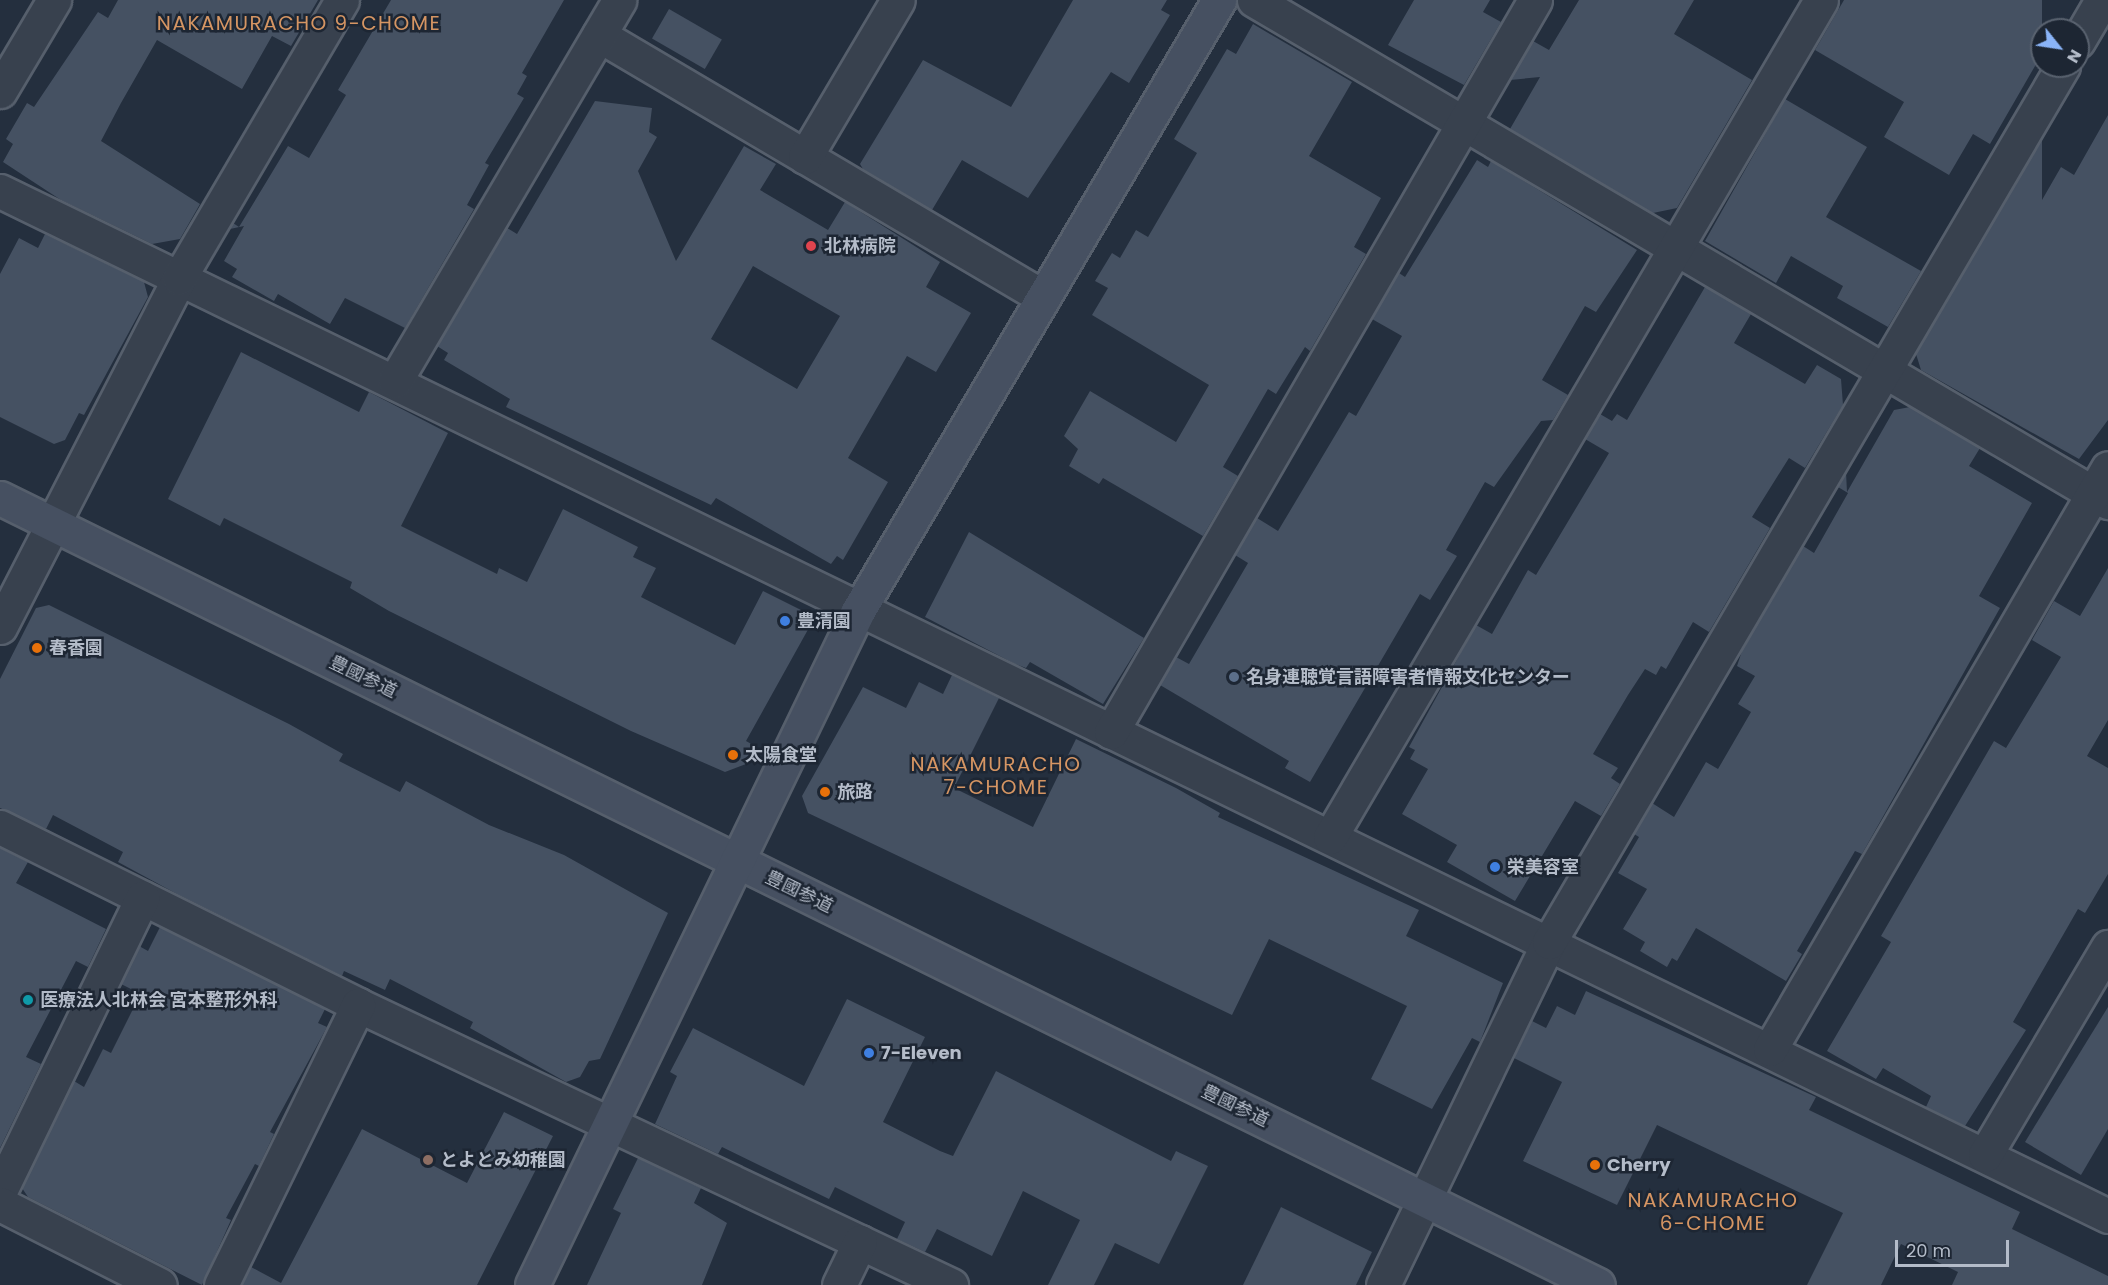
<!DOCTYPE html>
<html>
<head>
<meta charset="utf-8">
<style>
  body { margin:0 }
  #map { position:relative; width:2108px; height:1285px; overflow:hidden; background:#242f3e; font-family:Poppins,"Noto Sans JP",sans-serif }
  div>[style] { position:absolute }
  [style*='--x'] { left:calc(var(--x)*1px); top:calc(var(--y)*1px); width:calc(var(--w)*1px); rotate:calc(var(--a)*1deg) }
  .building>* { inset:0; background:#455162; transform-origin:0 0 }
  .roads { filter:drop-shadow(2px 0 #565f6c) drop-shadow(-2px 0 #565f6c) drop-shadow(0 2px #565f6c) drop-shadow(0 -2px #565f6c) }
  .street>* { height:33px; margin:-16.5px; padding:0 16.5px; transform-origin:16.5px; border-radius:16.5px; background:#38414e }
  .secondary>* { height:33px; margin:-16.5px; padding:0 16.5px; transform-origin:16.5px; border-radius:16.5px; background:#465061 }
  .dots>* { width:16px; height:16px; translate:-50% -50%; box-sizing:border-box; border:3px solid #1d2633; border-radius:50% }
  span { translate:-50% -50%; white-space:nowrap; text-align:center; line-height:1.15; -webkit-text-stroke:5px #1d2633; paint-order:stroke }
  .poi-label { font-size:18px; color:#b4bcc9; font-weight:700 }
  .left { translate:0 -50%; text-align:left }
  .street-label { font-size:18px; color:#b4bcc9 }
  .neighbourhood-label { font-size:20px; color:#d59563; letter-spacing:1.5px }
  .north { position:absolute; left:2030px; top:18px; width:60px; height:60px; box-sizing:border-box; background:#1d2633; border:2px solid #59626f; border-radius:50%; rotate:120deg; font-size:16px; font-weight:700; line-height:24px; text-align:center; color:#b4bcc9 }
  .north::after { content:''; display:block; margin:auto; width:21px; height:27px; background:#8ab4f8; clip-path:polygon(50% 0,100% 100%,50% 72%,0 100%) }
  .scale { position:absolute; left:1895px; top:1240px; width:114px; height:27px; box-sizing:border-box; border:3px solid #b4bcc9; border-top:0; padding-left:8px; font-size:18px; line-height:21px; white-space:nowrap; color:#b4bcc9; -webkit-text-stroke:4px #1d2633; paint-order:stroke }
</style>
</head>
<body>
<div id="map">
  <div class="building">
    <div style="clip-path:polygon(118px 0,318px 0,291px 46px,272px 36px,242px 89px,157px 40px,121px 103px,101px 141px,200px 204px,180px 239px,152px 244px,61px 200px,3px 162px,13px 144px,6px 139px,27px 103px,34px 107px,98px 12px,108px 18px)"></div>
    <div style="clip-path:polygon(391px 0,564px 0,522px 73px,527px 76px,517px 94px,524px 98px,485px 163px,489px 165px,467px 205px,474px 209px,405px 328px,345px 298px,330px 324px,278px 294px,274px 301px,232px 277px,237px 269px,224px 261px,244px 226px,230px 229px,233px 223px,239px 227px,288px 146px,309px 158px,346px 95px,338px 90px)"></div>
    <div style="clip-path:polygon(1073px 0,1167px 0,1161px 10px,1170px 15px,1129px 83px,1111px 72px,1028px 198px,962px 160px,932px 210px,863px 169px,860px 164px,923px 60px,1011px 107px)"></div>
    <div style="clip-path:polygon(1414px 0,1490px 0,1483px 12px,1501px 22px,1464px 85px,1388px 45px)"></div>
    <div style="clip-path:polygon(1579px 0,1694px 0,1674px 34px,1752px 80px,1677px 208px,1653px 213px,1510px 129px,1540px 77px,1510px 80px,1533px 41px,1549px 50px)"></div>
    <div style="clip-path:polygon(1844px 0,2042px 0,2042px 54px,1990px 144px,1973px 134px,1949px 175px,1884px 137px,1904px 102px,1815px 50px)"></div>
    <div style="left:669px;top:9px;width:61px;height:34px;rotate:30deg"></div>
    <div style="clip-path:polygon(1253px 24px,1352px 82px,1309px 156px,1381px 198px,1354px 247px,1366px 254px,1310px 351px,1305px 347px,1276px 394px,1268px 389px,1223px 467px,1238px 476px,1203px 536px,1103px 478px,1099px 484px,1069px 466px,1078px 449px,1064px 436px,1090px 391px,1176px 442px,1209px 385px,1092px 315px,1108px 288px,1095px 281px,1112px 253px,1120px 258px,1136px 230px,1148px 237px,1197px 153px,1174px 139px,1227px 49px,1236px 54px)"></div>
    <div style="clip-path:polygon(1785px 99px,1867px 147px,1826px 217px,1921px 271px,1888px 327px,1837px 298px,1843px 286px,1791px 256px,1776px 283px,1705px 241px)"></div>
    <div style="clip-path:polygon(evenodd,595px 101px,652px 108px,649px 132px,657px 137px,638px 171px,676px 261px,744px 146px,776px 164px,760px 190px,828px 230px,845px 202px,940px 262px,926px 287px,971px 313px,936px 372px,907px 356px,848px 458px,888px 482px,843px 560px,837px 556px,831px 564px,716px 498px,711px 505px,506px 407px,510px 399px,444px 360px,448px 353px,437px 346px,507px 228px,517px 234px,595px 101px,753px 266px,840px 316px,797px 389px,711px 339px,753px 266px)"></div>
    <div style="clip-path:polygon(2108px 115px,2108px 420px,2079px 459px,1921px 370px,1916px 354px,2042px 139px,2042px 200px,2061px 167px,2074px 175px)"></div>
    <div style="clip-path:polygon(1477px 160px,1488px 167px,1491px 161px,1637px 250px,1596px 312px,1585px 306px,1542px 380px,1568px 395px,1553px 420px,1541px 421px,1494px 487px,1485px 482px,1446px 550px,1457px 556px,1430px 600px,1420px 594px,1310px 782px,1285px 768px,1289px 761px,1160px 685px,1176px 657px,1189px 664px,1248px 563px,1235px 555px,1257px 518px,1278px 531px,1349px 412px,1356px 416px,1402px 336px,1372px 319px,1399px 273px,1405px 277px)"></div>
    <div style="clip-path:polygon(45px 234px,144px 282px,148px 297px,84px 415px,79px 413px,65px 440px,54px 444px,0 417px,0 274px,19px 238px,38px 248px)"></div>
    <div style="clip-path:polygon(1705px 287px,1751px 314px,1734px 343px,1805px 384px,1817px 365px,1841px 379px,1843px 405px,1805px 468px,1789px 458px,1752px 517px,1770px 528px,1709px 632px,1693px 622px,1666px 669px,1661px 666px,1656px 675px,1645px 669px,1628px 695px,1593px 754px,1618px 768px,1611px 778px,1620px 784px,1601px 816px,1575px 801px,1515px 901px,1447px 862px,1457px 845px,1402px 814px,1428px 769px,1410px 759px,1415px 750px,1409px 747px,1476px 625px,1492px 634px,1528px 570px,1536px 575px,1609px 453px,1585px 439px,1600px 414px,1612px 421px,1617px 414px,1627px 420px)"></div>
    <div style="clip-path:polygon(241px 352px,359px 412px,369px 392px,448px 433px,401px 526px,497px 574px,499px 568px,527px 582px,563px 509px,638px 547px,633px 557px,656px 568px,641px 597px,735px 645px,763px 591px,815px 617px,746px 741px,755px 746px,746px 764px,725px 772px,631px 731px,389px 611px,350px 588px,352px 582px,224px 518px,220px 526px,168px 499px)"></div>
    <div style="clip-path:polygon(1910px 407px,1980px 448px,1969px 466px,2032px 503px,1979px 596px,2000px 608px,1862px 854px,1855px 851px,1797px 951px,1802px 954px,1786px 981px,1696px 928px,1677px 961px,1672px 958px,1667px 967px,1640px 951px,1645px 942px,1623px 929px,1647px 889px,1618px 873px,1639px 837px,1634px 834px,1652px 803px,1674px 817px,1706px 762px,1718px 769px,1751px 712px,1738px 704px,1755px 676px,1737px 666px,1742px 651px,1803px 546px,1814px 553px,1848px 493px,1838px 487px,1846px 472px,1847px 492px,1894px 410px)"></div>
    <div style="clip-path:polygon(969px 532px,1144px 638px,1103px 704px,1030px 662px,1026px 668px,1015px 664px,925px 617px)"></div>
    <div style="clip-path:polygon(2108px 568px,2108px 720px,2087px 756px,2108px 768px,2108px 874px,2085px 913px,2078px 909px,2013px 1022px,2026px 1030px,1965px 1126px,1926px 1107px,1931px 1096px,1883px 1068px,1876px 1079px,1827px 1051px,1891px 942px,1881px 936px,1994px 741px,2006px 748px,2061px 657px,2032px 640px,2054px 601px,2080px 616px)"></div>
    <div style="clip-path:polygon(49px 605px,289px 724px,343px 754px,339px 761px,400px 792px,406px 781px,489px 825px,564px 855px,668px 913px,600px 1059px,589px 1061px,580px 1077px,566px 1082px,470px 1028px,473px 1022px,390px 979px,385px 990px,344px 971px,342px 976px,177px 894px,118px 862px,123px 852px,53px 815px,46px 829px,0 808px,0 679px,36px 608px)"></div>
    <div style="clip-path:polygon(952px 675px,999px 698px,954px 788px,1033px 827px,1076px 739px,1176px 788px,1220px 813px,1218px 817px,1419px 910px,1406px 936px,1503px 983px,1480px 1042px,1472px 1038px,1432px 1109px,1371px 1079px,1407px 1006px,1269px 939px,1232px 1015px,808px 813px,802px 796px,863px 687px,906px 708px,919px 682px,943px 694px)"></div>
    <div style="clip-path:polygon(0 848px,28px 862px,16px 883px,106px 929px,88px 967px,76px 961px,26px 1057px,41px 1064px,0 1148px)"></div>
    <div style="clip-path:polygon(160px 927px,325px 1009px,318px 1023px,327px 1027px,270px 1132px,274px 1134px,259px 1166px,255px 1164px,226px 1218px,231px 1220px,202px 1285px,28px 1197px,22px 1188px,74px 1081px,84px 1087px,103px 1049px,111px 1053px,137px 1001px,131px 998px,135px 991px,121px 984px,139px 946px,148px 951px)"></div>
    <div style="clip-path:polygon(1586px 991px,1816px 1097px,1809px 1110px,2020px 1212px,2012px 1229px,2108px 1276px,2108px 1285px,1952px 1285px,1958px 1272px,1901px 1244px,1881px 1285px,1807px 1285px,1843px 1213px,1657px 1125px,1617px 1205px,1523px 1161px,1562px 1082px,1514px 1058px,1532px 1021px,1546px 1028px,1557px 1006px,1575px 1015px)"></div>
    <div style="clip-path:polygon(847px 999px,925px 1037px,883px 1122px,940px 1151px,953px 1156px,996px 1071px,1171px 1161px,1176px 1151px,1208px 1166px,1159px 1264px,1115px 1243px,1094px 1285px,1048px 1285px,1080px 1220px,1023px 1191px,992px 1256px,937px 1229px,925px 1252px,897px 1239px,905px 1222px,835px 1187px,829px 1199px,722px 1147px,718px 1154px,655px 1124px,677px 1076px,670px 1072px,693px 1028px,804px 1086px)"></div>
    <div style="clip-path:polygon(2108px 1007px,2108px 1129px,2081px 1175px,2025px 1142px)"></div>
    <div style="clip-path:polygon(504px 1112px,553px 1136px,477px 1285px,242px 1285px,251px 1267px,281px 1283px,362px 1129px,467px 1183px)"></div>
    <div style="clip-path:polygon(638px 1158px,701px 1188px,694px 1203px,727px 1223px,702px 1285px,587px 1285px,621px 1213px,613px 1209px)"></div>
    <div style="clip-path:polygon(1281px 1207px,1372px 1252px,1356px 1285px,1243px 1285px)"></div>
  </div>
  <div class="roads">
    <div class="street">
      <div style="--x:1254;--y:0;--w:991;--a:30.45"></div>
      <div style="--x:599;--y:35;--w:516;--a:30.54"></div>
      <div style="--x:2078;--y:41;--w:48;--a:-59.7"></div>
      <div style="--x:0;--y:91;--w:106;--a:-59.3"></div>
      <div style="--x:805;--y:157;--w:182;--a:-59.4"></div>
      <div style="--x:0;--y:191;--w:2344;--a:25.93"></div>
      <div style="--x:395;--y:381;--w:442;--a:-59.5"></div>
      <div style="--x:0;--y:627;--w:392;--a:-62.8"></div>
      <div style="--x:179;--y:278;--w:322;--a:-59.6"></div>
      <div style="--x:1111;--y:732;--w:846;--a:-59.92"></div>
      <div style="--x:0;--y:827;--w:400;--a:26.4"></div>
      <div style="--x:358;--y:1005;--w:656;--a:25.28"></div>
      <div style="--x:1330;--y:837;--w:970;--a:-59.6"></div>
      <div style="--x:1770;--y:1049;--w:672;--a:-59.81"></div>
      <div style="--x:1985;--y:1155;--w:242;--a:-59.4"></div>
      <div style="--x:0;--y:1191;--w:326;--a:-64.1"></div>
      <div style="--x:0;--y:1204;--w:179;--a:26.9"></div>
      <div style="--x:221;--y:1285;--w:312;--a:-63.9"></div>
      <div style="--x:839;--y:1285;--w:48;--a:-64"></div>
      <div style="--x:1383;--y:1285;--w:381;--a:-64.2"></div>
      <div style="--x:1549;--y:942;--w:1016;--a:-59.6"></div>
    </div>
    <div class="secondary">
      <div style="--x:0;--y:498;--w:1781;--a:26.22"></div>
      <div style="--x:532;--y:1285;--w:749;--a:-64.19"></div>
      <div style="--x:858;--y:611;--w:710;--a:-59.42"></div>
    </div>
  </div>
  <div class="dots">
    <div style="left:811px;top:246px;background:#e0444e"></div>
    <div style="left:785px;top:621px;background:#3f7fe0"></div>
    <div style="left:37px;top:648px;background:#e8710a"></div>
    <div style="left:1234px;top:677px;background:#5c6f8a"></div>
    <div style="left:733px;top:755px;background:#e8710a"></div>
    <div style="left:825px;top:792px;background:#e8710a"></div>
    <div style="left:1495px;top:867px;background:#3f7fe0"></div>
    <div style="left:28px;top:1000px;background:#0f9aa8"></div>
    <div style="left:869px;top:1053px;background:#3f7fe0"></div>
    <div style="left:428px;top:1160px;background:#8d6e63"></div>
    <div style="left:1595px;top:1165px;background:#e8710a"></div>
  </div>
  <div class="poi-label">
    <span class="left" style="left:824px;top:246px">北林病院</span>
    <span class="left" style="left:797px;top:621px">豊清園</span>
    <span class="left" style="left:49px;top:648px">春香園</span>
    <span class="left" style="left:1246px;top:677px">名身連聴覚言語障害者情報文化センター</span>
    <span class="left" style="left:745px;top:755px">太陽食堂</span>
    <span class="left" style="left:837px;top:792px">旅路</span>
    <span class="left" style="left:1507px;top:867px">栄美容室</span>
    <span class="left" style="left:40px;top:1000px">医療法人北林会 宮本整形外科</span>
    <span class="left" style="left:881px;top:1053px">7-Eleven</span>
    <span class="left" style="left:440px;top:1160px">とよとみ幼稚園</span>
    <span class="left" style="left:1607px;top:1165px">Cherry</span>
  </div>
  <div class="street-label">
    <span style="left:363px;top:677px;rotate:26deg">豊國参道</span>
    <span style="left:799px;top:892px;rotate:26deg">豊國参道</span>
    <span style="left:1235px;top:1106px;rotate:26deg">豊國参道</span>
  </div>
  <div class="neighbourhood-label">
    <span style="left:299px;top:23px">NAKAMURACHO 9-CHOME</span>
    <span style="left:996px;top:776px">NAKAMURACHO<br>7-CHOME</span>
    <span style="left:1713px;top:1212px">NAKAMURACHO<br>6-CHOME</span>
  </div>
  <div class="north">N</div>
  <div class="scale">20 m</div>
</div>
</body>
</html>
